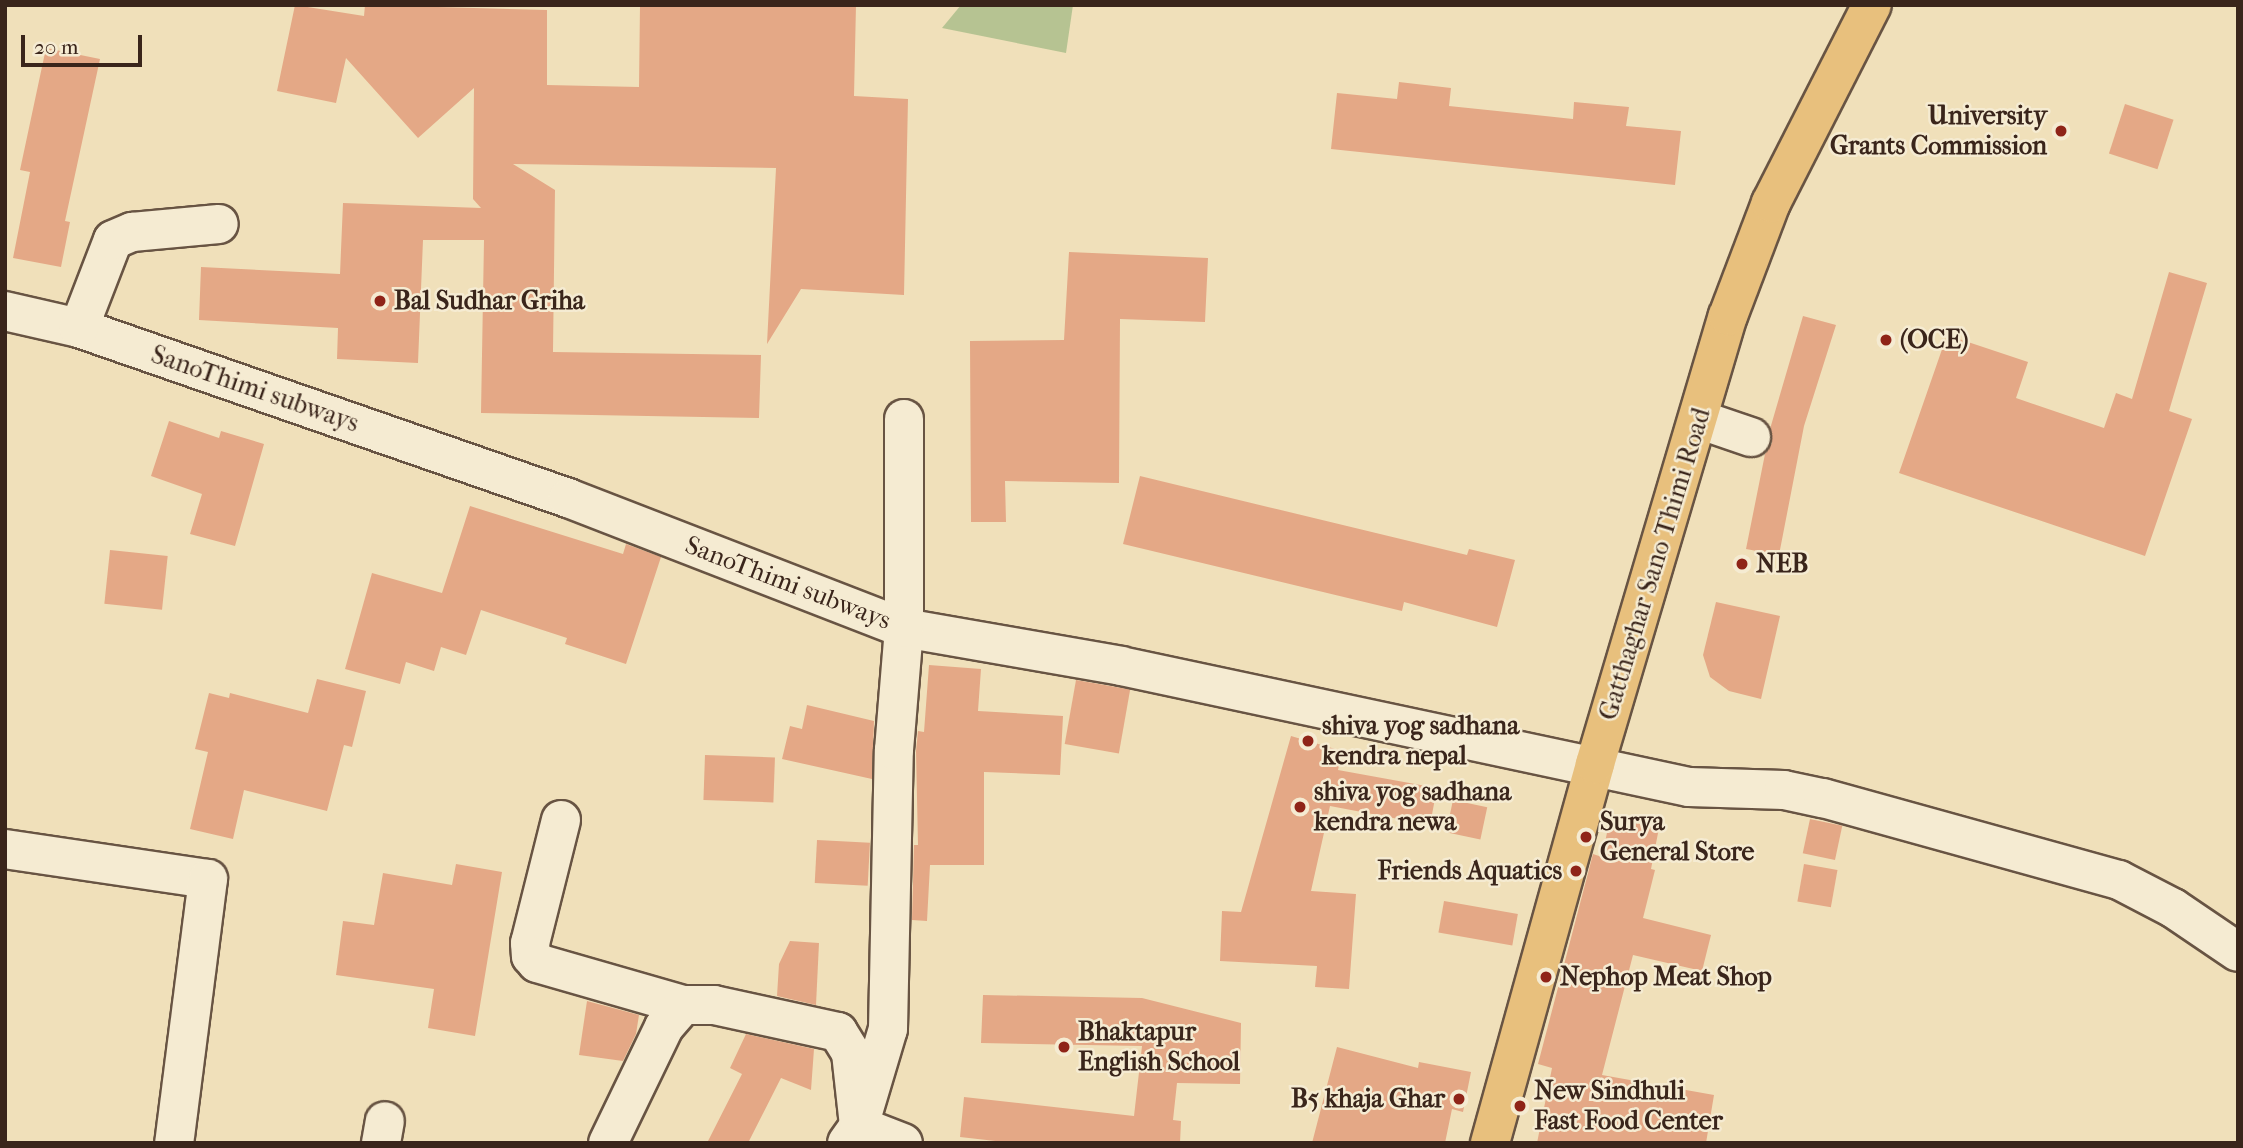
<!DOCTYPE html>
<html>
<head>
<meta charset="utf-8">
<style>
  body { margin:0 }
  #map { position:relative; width:2243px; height:1148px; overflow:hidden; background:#f0e0ba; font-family:"IM FELL French Canon",serif }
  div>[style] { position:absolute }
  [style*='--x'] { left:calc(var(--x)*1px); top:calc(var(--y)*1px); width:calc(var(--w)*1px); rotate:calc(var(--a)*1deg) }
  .green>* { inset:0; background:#b6c392 }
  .building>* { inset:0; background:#e4a886; transform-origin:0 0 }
  .roads { filter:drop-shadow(2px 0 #685443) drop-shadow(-2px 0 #685443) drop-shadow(0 2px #685443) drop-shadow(0 -2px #685443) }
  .minor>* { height:38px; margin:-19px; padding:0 19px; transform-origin:19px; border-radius:19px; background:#f5ebd2 }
  .major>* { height:38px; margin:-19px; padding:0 19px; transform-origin:19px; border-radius:19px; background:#e8c07d }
  .dots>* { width:19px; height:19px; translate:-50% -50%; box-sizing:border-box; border:4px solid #f5ebd2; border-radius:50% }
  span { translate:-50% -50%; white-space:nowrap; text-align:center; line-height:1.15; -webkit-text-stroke:5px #f5ebd2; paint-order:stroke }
  .poi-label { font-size:26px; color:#3a251b; font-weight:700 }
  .right { translate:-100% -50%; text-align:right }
  .left { translate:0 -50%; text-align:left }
  .street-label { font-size:26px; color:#3a251b }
  .frame { position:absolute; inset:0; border:7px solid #3a251b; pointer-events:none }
  .scale { position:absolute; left:21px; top:35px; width:121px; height:32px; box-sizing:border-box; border:4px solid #3a251b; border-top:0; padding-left:9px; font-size:21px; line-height:24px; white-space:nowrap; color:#3a251b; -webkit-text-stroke:5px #f5ebd2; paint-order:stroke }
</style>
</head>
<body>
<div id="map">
  <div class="green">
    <div style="clip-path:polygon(961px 5px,1073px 5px,1066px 53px,942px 28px)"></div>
  </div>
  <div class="building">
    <div style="clip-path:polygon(295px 5px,364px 16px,365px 5px,547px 10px,547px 85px,639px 87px,640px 5px,856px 5px,854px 96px,908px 99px,904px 295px,801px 289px,767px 344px,776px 168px,513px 164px,555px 190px,553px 352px,761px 355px,759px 418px,481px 413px,484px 240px,423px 240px,418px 363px,337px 359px,338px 328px,199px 320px,201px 267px,340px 274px,343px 203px,481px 208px,473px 199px,474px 88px,418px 138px,346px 58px,336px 103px,277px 91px)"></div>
    <div style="clip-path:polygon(46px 48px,100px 59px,65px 221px,70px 222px,61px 267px,13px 258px,30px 172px,20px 170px)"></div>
    <div style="clip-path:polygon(1399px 82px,1451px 88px,1449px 106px,1573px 119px,1574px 102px,1629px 107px,1626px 126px,1681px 131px,1675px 185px,1331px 149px,1337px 93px,1397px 99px)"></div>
    <div style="left:2125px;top:104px;width:51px;height:52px;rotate:18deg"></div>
    <div style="clip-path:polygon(1069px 252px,1208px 258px,1205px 322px,1120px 319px,1119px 483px,1005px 481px,1006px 522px,971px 522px,970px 341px,1064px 340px)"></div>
    <div style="clip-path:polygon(2169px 272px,2207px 283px,2169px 411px,2192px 419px,2145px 556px,1899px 473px,1947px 335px,2028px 362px,2016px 398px,2104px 428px,2116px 393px,2132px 399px)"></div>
    <div style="clip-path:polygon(1803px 316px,1836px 325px,1804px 426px,1779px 555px,1746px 549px,1765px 454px,1772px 443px,1770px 429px)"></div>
    <div style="clip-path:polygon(169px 421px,219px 438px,221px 431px,264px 444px,235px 546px,190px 534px,202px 494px,151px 476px)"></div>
    <div style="clip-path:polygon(1140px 476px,1467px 555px,1469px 549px,1515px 560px,1497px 627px,1404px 602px,1402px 611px,1123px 544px)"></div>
    <div style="clip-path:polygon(470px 506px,623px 554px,626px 544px,661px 557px,626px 664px,565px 644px,567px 638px,481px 610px,466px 655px,441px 647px,434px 671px,406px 662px,400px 684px,345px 669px,372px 573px,442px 593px)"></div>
    <div style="left:110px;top:550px;width:58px;height:54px;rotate:6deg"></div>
    <div style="clip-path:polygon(1716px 602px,1780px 616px,1761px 699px,1729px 691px,1710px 677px,1703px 655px)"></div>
    <div style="clip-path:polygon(929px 665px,981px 669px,978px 711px,1063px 716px,1060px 775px,984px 772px,984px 865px,930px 865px,927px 921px,912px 920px,914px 845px,918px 845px,916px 751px,918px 731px,924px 732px)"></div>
    <div style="clip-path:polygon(317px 679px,366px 691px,352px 747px,344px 745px,327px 811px,244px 790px,233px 839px,190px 829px,208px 752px,195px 749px,209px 693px,229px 698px,230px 693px,308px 713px)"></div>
    <div style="left:1076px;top:680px;width:55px;height:65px;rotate:10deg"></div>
    <div style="clip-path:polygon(807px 705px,874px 721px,872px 779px,782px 759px,790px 726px,802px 729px)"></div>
    <div style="clip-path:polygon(1291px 736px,1342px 751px,1338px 770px,1437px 788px,1430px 825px,1330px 806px,1311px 891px,1356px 894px,1349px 989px,1315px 987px,1317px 966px,1220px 961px,1222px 911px,1241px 912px)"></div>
    <div style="left:705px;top:755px;width:70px;height:45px;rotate:2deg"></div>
    <div style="left:1453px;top:800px;width:35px;height:33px;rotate:12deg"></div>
    <div style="clip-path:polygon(1610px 818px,1659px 828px,1651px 869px,1655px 870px,1643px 918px,1711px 935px,1702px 971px,1633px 955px,1602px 1075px,1714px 1095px,1706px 1143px,1537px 1143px,1552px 1068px,1538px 1064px,1593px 854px,1602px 857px)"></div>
    <div style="left:1810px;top:819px;width:33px;height:35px;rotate:12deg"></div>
    <div style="left:817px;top:840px;width:53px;height:43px;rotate:3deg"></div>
    <div style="clip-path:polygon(456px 864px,502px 872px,475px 1036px,428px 1028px,434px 989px,336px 975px,343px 921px,374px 925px,383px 873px,452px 885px)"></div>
    <div style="left:1804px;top:864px;width:34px;height:38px;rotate:10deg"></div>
    <div style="left:1444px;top:901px;width:75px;height:32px;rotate:10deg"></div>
    <div style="clip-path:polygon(790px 941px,819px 943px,816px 1005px,777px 996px,779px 964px)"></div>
    <div style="clip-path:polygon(983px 995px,1142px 998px,1241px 1023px,1240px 1084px,1177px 1083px,1173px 1120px,1181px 1121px,1180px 1143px,1013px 1143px,960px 1137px,964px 1097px,1134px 1116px,1142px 1046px,981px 1043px)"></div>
    <div style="clip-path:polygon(587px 1001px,639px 1015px,636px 1034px,623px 1061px,579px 1055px)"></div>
    <div style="clip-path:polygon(746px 1034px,814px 1049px,811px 1090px,781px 1078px,748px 1143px,707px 1143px,742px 1074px,730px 1068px)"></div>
    <div style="clip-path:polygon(1337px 1047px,1418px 1068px,1419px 1062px,1471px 1072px,1463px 1112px,1452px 1109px,1445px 1143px,1312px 1143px)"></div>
  </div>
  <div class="roads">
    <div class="minor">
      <div style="--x:5;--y:311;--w:76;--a:12.9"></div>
      <div style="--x:79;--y:328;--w:518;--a:19.17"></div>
      <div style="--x:568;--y:498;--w:360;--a:21.2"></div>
      <div style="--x:904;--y:628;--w:220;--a:9.9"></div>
      <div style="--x:1121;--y:666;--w:581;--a:12.03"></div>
      <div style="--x:1689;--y:787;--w:95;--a:1.8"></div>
      <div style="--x:1784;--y:790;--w:40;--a:12"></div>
      <div style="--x:1823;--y:798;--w:307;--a:15.5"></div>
      <div style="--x:2119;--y:880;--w:61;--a:27.4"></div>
      <div style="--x:2173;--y:908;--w:78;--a:34.1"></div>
      <div style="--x:79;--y:328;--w:94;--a:-68.9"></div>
      <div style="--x:113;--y:240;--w:21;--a:-23"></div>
      <div style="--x:132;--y:232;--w:87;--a:-5.3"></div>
      <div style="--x:1698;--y:419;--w:56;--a:18.8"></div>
      <div style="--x:561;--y:820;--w:127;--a:104.1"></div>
      <div style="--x:530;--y:943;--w:13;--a:86"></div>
      <div style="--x:531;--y:956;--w:9;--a:49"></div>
      <div style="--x:537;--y:963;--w:152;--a:16"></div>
      <div style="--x:5;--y:849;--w:205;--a:8.4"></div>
      <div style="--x:208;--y:879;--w:266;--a:97.3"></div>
      <div style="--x:381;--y:1143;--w:22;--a:-80"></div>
      <div style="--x:608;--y:1143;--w:129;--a:-64.2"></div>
      <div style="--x:664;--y:1027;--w:29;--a:-49"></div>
      <div style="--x:683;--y:1005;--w:31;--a:0"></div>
      <div style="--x:714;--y:1005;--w:127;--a:12.3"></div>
      <div style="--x:838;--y:1032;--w:25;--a:58"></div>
      <div style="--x:851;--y:1053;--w:73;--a:83.7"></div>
      <div style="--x:859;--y:1126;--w:47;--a:21.1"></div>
      <div style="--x:847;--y:1143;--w:21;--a:-55"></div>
      <div style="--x:859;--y:1126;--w:101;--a:-73.4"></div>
      <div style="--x:888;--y:1029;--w:279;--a:-88.8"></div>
      <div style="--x:894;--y:750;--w:122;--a:-85.3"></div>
      <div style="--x:904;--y:628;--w:209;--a:-90"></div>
    </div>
    <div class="major">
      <div style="--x:1490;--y:1143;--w:393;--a:-74.5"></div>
      <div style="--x:1595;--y:764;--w:467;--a:-73.5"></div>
      <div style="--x:1728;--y:316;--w:121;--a:-69.2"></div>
      <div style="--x:1771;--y:203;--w:222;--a:-63"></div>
    </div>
  </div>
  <div class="dots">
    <div style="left:2061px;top:131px;background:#8f2418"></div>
    <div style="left:380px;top:301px;background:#8f2418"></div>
    <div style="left:1886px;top:340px;background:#8f2418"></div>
    <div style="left:1742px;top:564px;background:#8f2418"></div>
    <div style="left:1308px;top:741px;background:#8f2418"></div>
    <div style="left:1300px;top:807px;background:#8f2418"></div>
    <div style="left:1586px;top:837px;background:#8f2418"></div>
    <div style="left:1576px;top:871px;background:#8f2418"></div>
    <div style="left:1546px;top:977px;background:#8f2418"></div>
    <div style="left:1064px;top:1047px;background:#8f2418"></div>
    <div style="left:1459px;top:1099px;background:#8f2418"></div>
    <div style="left:1520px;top:1106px;background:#8f2418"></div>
  </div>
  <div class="poi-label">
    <span class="right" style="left:2047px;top:131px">University<br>Grants Commission</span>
    <span class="left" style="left:394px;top:301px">Bal Sudhar Griha</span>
    <span class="left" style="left:1900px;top:340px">(OCE)</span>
    <span class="left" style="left:1756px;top:564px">NEB</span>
    <span class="left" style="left:1322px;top:741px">shiva yog sadhana<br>kendra nepal</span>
    <span class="left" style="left:1314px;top:807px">shiva yog sadhana<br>kendra newa</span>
    <span class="left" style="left:1600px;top:837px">Surya<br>General Store</span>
    <span class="right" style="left:1562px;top:871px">Friends Aquatics</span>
    <span class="left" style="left:1560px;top:977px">Nephop Meat Shop</span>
    <span class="left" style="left:1078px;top:1047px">Bhaktapur<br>English School</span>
    <span class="left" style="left:1534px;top:1106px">New Sindhuli<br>Fast Food Center</span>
    <span class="right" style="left:1445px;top:1099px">B5 khaja Ghar</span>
  </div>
  <div class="street-label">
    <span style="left:255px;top:389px;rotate:19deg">SanoThimi subways</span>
    <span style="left:1655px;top:564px;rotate:-73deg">Gatthaghar Sano Thimi Road</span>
    <span style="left:788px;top:583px;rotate:21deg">SanoThimi subways</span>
  </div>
  <div class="frame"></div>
  <div class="scale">20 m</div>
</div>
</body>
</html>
